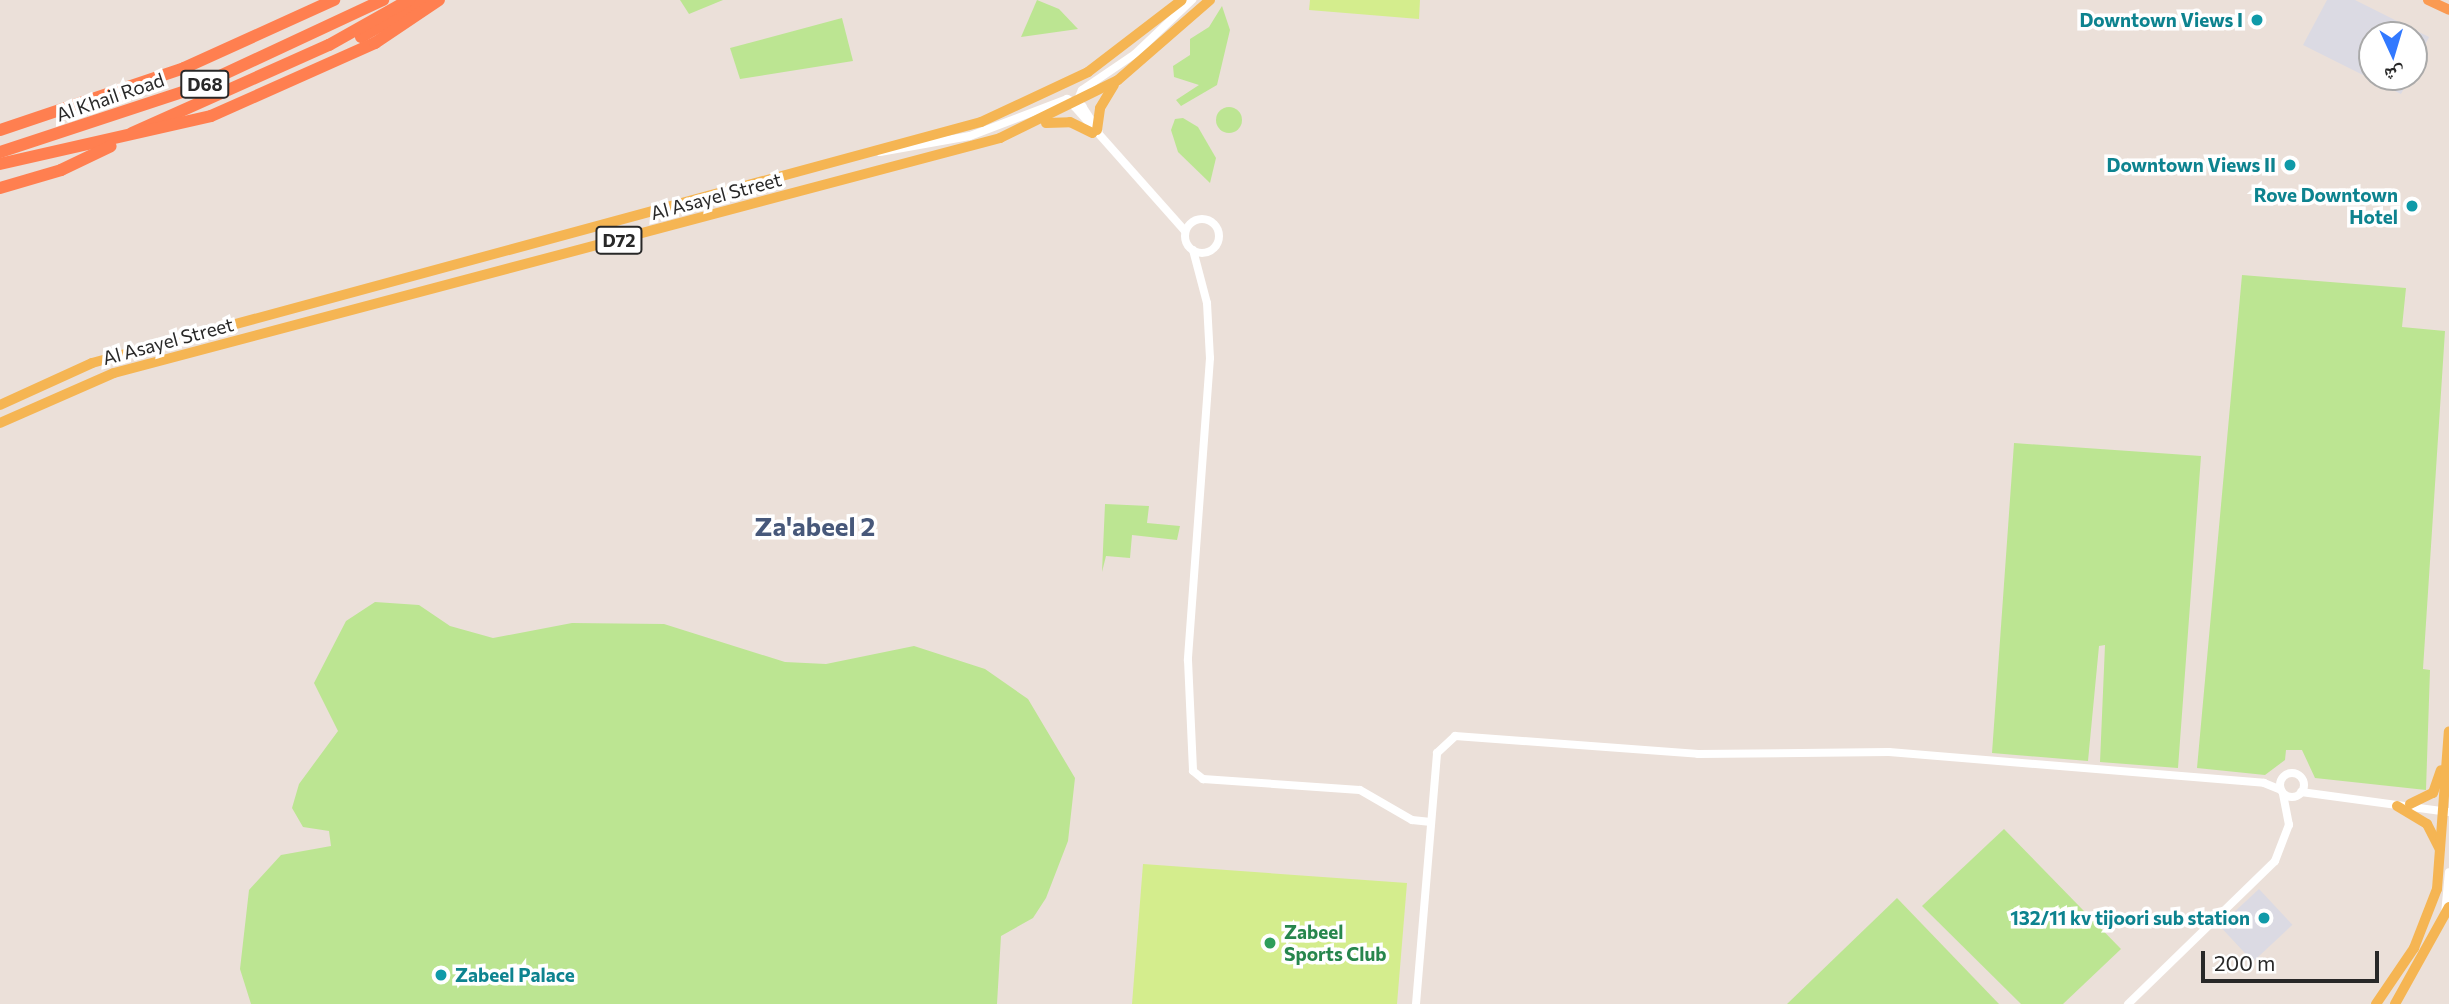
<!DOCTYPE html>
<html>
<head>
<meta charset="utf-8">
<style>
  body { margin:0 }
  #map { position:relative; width:2449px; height:1004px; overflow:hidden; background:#ebe0d9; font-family:Commissioner,"Noto Naskh Arabic",sans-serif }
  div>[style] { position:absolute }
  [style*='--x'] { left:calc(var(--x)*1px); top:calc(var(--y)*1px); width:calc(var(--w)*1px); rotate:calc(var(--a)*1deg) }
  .industrial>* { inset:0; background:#dbdae3; transform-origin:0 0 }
  .green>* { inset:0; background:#bce592 }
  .round { border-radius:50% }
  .pitch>* { inset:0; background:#d4ed8d }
  .tertiary>* { height:8px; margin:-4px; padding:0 4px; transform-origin:4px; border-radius:4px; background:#fff }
  .tertiary>.ring { margin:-4px; padding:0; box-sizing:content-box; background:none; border:8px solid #fff; border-radius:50% }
  .primary>* { height:10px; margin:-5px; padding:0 5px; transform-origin:5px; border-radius:5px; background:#f5b553 }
  .trunk>* { height:10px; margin:-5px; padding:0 5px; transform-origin:5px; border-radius:5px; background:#fa9a52 }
  .motorway>* { height:12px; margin:-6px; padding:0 6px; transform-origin:6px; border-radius:6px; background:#ff7f50 }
  .dots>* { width:19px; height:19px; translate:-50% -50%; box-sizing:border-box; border:4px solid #fff; border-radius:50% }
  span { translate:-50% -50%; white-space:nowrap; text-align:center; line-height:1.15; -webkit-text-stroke:7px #fff; paint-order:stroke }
  .shield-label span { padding:2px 5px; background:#fff; border:2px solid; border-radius:5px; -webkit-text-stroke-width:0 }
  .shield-label { font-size:18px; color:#282828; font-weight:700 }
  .culture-label { font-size:19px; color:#0d838f; font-weight:700 }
  .right { translate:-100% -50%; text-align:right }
  .left { translate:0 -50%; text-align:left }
  .street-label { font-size:19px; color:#282828 }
  .leisure-label { font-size:19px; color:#27864d; font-weight:700 }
  .district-label { font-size:26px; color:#47587a; font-weight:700 }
  .north { position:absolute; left:2358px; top:21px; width:70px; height:70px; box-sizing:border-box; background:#fff; border:2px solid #a9a9a9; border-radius:50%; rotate:176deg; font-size:19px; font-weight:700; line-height:28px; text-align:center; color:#282828 }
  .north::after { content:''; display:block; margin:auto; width:24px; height:32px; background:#3279ff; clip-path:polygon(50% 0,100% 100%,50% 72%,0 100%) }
  .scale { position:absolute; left:2201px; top:951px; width:178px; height:32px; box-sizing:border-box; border:4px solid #282828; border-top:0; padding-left:9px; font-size:21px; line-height:24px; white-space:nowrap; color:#282828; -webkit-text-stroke:5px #fff; paint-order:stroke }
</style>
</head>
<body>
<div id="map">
  <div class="industrial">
    <div style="clip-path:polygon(2327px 0,2355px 0,2429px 37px,2414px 68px,2414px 35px,2372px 35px,2372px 77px,2410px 77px,2401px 94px,2303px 45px)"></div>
    <div style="left:2259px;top:889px;width:49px;height:54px;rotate:47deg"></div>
  </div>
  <div class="green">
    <div style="clip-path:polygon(680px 0,723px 0,689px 14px)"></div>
    <div style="clip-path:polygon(1037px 0,1059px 9px,1078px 29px,1021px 37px)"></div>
    <div style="clip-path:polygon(1222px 6px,1230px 30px,1217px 85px,1181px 106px,1176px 100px,1199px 85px,1174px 77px,1173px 66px,1190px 55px,1190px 39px,1209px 27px)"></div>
    <div style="clip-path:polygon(842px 18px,853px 61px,740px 79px,730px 48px)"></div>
    <div class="round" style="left:1216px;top:107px;width:26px;height:26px"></div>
    <div style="clip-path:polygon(1183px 118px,1198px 127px,1216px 158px,1210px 183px,1178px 152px,1171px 130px,1175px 119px)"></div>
    <div style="clip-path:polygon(2242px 275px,2406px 288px,2402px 327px,2445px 331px,2423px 669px,2430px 670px,2426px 790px,2315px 778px,2302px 750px,2286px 750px,2285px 760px,2265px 775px,2197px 768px)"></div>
    <div style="clip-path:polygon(2014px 443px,2201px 456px,2178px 768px,2100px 762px,2105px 645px,2099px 646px,2088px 761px,1992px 753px)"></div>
    <div style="clip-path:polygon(1105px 504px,1149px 506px,1147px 523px,1180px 526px,1177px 540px,1132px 535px,1130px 558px,1106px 556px,1102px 572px)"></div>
    <div style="clip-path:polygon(375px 602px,419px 605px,450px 626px,493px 638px,572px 623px,664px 624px,785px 662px,826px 664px,914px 646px,985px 669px,1028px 699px,1075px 778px,1068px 841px,1046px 898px,1033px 918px,1001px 936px,997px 1004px,251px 1004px,240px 969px,249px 890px,281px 855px,331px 846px,329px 831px,303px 827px,292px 808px,299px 784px,338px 731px,314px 683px,346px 621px)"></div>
    <div style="clip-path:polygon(2004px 829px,2121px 949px,2063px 1004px,2021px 1004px,1922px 906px)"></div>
    <div style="clip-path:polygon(1897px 898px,1999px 1004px,1787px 1004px)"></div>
  </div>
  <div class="pitch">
    <div style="clip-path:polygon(1310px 0,1420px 0,1419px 19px,1309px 10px)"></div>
    <div style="clip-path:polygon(1143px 864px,1407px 883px,1397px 1004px,1132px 1004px)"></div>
  </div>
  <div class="tertiary">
    <div style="--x:880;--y:152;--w:91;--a:-10.1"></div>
    <div style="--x:970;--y:136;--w:104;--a:-20.9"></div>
    <div style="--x:1067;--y:99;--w:17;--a:25"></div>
    <div style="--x:1082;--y:106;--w:30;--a:57"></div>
    <div class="ring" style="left:1185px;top:219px;width:26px;height:26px"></div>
    <div style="--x:1185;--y:231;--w:166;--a:-131.6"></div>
    <div style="--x:1075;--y:107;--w:18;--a:-68"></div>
    <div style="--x:1082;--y:90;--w:64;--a:-34.2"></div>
    <div style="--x:1135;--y:54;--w:79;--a:-43.5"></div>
    <div style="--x:1193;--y:250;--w:55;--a:75.2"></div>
    <div style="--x:1207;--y:303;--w:55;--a:86.9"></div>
    <div style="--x:1210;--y:358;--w:303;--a:94.2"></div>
    <div style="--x:1188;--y:660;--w:111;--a:87.4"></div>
    <div style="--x:1193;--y:771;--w:13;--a:39"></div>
    <div style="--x:1203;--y:779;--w:157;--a:4"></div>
    <div style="--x:1360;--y:790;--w:60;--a:30"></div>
    <div style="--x:1412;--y:820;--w:19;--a:6"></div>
    <div class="ring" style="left:2280px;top:773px;width:16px;height:16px"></div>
    <div style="--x:2301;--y:792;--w:149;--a:7.7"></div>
    <div style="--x:2445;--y:914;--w:42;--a:-84.6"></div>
    <div style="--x:1416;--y:1004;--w:252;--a:-85.2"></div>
    <div style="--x:1437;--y:753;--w:25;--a:-43"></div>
    <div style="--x:1455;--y:736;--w:244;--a:4.2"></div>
    <div style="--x:1698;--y:754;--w:191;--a:-0.6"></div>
    <div style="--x:1889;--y:752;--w:376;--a:4.7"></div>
    <div style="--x:2264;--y:783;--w:18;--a:22"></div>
    <div style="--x:2128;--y:1004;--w:205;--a:-44.2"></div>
    <div style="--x:2275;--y:861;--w:39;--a:-69"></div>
    <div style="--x:2289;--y:825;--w:32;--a:-101"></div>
  </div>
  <div class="primary">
    <div style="--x:1046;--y:123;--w:24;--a:-2"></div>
    <div style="--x:1070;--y:122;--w:25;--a:26"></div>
    <div style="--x:1097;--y:130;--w:22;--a:-82"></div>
    <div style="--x:1100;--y:108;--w:27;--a:-59"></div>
    <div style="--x:0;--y:405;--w:101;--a:-24.5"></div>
    <div style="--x:92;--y:363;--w:921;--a:-15.17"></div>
    <div style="--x:981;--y:122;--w:118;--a:-25"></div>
    <div style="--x:1088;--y:72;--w:118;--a:-37.5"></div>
    <div style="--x:0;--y:423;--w:124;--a:-23.7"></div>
    <div style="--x:114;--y:373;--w:917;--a:-14.85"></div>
    <div style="--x:1000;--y:138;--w:131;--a:-26.2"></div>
    <div style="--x:1118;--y:80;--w:122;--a:-41"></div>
    <div style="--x:2410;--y:804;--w:25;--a:-26"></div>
    <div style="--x:2433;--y:793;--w:24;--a:-71"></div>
    <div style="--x:2397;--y:806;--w:35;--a:31"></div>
    <div style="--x:2427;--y:824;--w:28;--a:63"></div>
    <div style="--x:2376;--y:1004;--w:68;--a:-55.8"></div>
    <div style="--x:2414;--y:948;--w:63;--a:-68.7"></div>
    <div style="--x:2437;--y:889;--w:158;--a:-85.7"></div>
    <div style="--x:2395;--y:1004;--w:111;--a:-60.9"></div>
  </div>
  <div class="trunk">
    <div style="--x:2428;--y:0;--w:23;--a:25"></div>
  </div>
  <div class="motorway">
    <div style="--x:361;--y:37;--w:74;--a:-30"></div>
    <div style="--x:0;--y:130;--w:194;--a:-18.6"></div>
    <div style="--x:184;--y:68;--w:165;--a:-24.4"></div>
    <div style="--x:132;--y:133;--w:216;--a:-24.1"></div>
    <div style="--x:329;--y:45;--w:92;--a:-29.4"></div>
    <div style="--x:0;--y:152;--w:202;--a:-18.2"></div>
    <div style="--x:192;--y:89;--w:211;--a:-25"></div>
    <div style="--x:0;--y:164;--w:216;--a:-12.8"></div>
    <div style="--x:211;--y:116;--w:180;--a:-24"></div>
    <div style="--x:375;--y:43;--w:77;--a:-33.9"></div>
    <div style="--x:0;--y:188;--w:64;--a:-16.4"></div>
    <div style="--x:61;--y:170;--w:55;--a:-25.6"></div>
  </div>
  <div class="dots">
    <div style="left:2257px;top:20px;background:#0f9aa8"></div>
    <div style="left:2290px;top:165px;background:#0f9aa8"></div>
    <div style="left:2412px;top:206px;background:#0f9aa8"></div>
    <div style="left:2264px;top:918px;background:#0f9aa8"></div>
    <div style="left:1270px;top:943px;background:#2e9e5b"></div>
    <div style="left:441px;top:975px;background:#0f9aa8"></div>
  </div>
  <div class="shield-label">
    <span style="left:205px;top:84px">D68</span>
    <span style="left:619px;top:240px">D72</span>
  </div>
  <div class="culture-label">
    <span class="right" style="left:2243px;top:20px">Downtown Views I</span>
    <span class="right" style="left:2276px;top:165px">Downtown Views II</span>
    <span class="right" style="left:2398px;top:206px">Rove Downtown<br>Hotel</span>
    <span class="right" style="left:2250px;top:918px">132/11 kv tijoori sub station</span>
    <span class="left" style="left:455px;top:975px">Zabeel Palace</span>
  </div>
  <div class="street-label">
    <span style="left:110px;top:97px;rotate:-19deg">Al Khail Road</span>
    <span style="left:716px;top:196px;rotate:-15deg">Al Asayel Street</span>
    <span style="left:168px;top:341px;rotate:-15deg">Al Asayel Street</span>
  </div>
  <div class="leisure-label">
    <span class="left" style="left:1284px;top:943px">Zabeel<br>Sports Club</span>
  </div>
  <div class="district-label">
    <span style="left:815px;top:526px">Za'abeel 2</span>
  </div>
  <div class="north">ش</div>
  <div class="scale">200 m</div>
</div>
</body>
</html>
